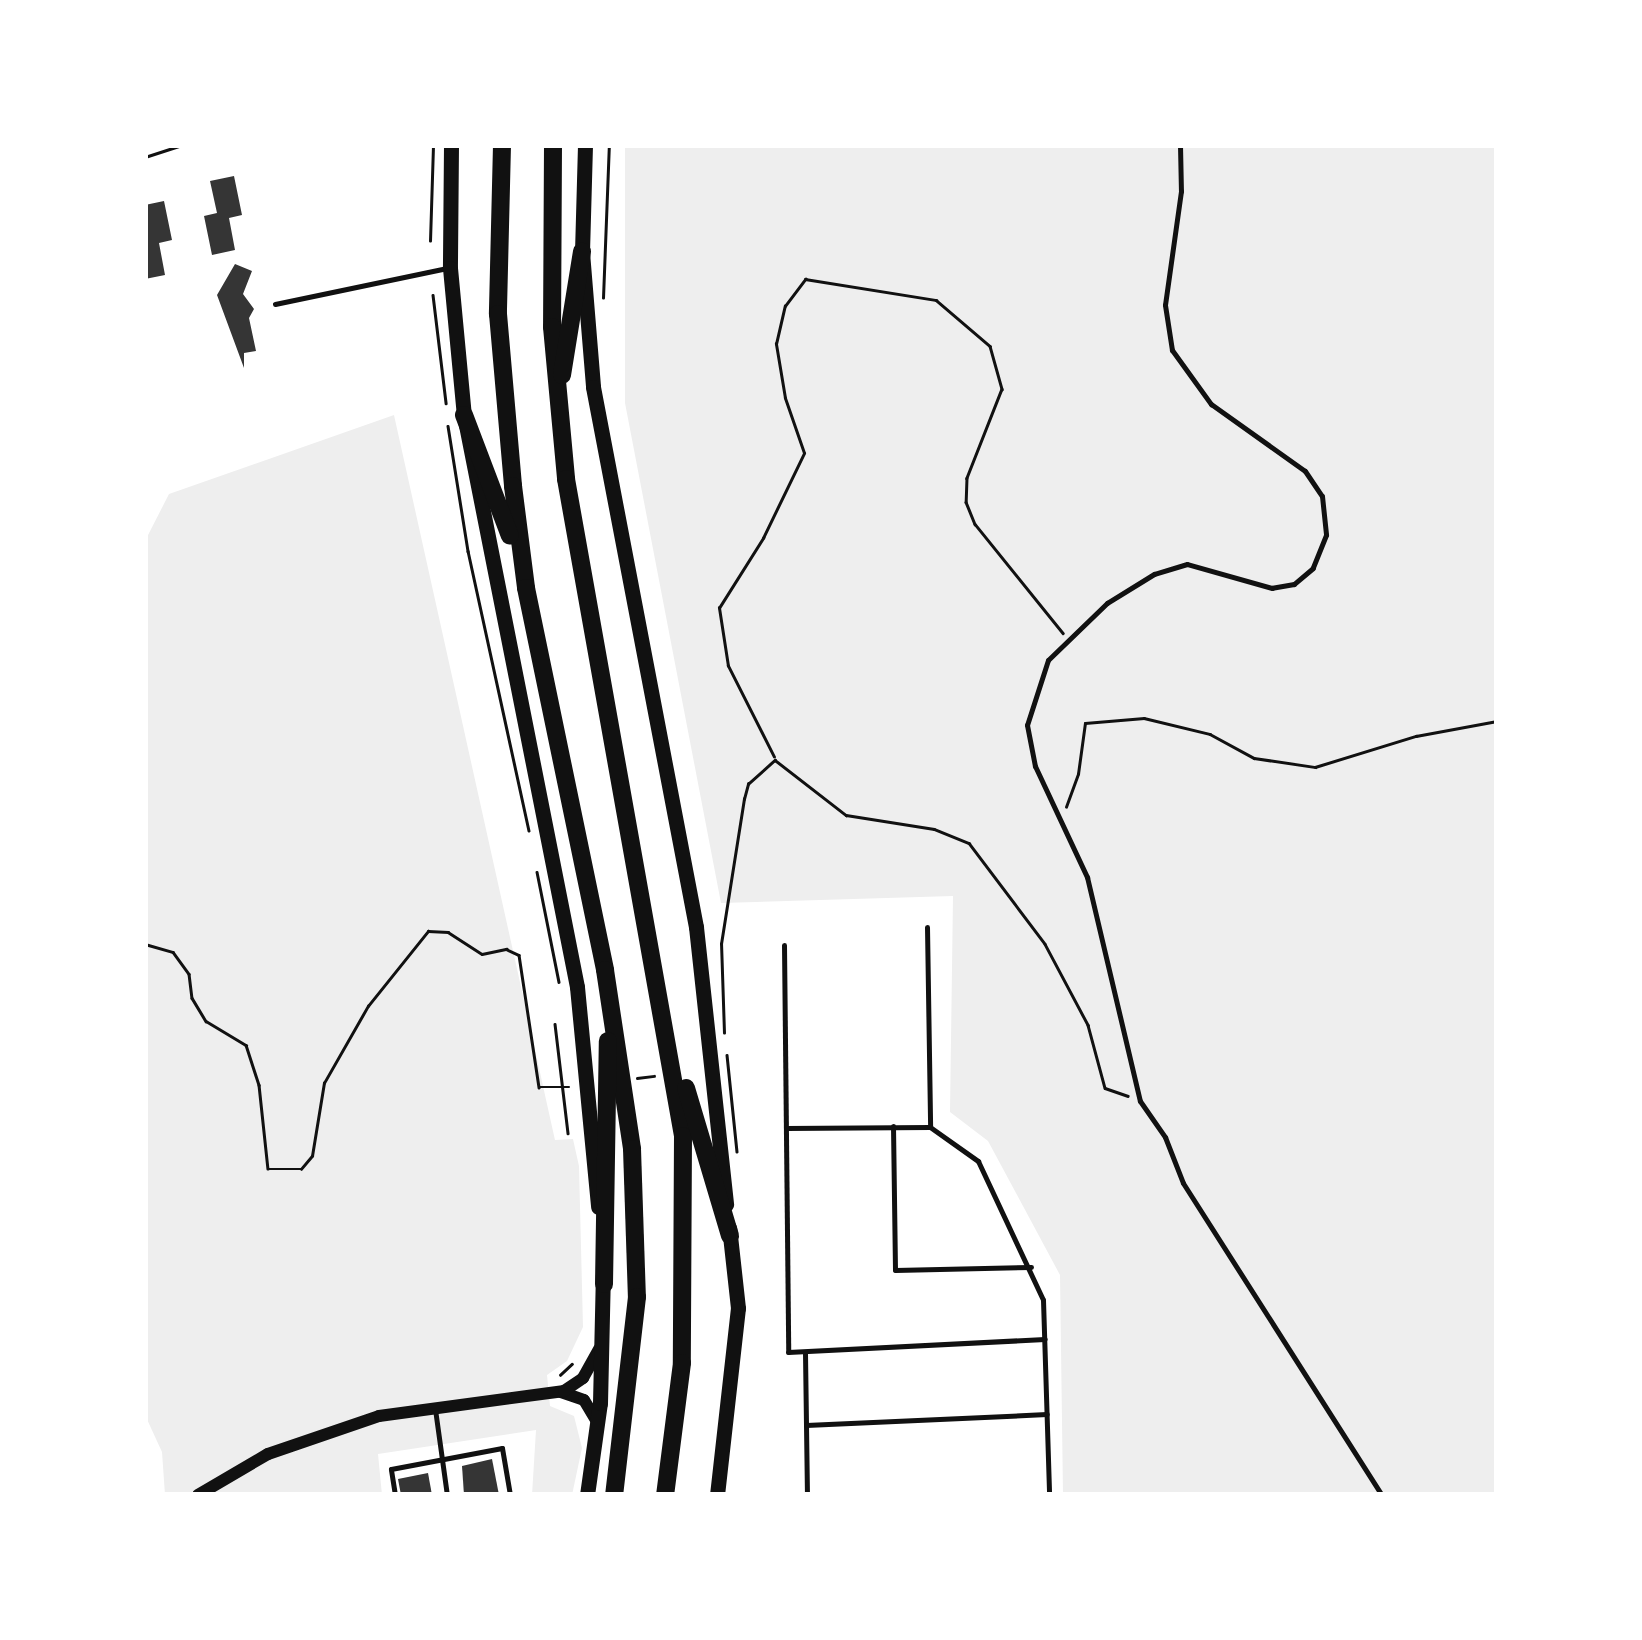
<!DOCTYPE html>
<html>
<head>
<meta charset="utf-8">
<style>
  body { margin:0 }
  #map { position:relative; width:1642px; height:1640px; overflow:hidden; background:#fff; font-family:Literata,serif }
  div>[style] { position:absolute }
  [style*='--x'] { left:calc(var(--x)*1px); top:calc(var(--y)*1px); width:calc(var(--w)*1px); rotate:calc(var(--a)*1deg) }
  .green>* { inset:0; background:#eee }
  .building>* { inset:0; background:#353535 }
  .path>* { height:2.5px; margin:-1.25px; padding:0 1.25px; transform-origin:1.25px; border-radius:1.25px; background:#111 }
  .service>* { height:5px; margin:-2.5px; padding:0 2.5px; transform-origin:2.5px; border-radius:2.5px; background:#111 }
  .tertiary>* { height:12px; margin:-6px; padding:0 6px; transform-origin:6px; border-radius:6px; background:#111 }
  .primary>* { height:15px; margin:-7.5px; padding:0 7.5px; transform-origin:7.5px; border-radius:7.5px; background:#111 }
  .trunk>* { height:18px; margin:-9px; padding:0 9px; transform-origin:9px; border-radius:9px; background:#111 }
  span { translate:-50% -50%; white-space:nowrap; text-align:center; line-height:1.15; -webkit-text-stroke:10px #fff; paint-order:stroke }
  .frame { position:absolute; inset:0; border:148px solid #fff; pointer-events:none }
</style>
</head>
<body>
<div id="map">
  <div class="green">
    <div style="clip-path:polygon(625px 145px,1497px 145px,1497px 1495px,1063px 1495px,1060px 1275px,988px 1141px,950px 1112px,953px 896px,721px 903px,625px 403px)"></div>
    <div style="clip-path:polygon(394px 415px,555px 1140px,573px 1139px,579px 1166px,583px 1327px,567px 1361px,547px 1375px,550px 1406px,574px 1416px,582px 1448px,572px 1495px,532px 1495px,536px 1430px,378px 1454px,382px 1495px,165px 1495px,162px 1452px,145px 1415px,145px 541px,169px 494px)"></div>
  </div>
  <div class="building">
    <div style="clip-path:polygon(234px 176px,242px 215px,229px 218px,235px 250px,212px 255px,204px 216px,217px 213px,210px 181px)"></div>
    <div style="clip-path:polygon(164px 201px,172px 240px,159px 243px,165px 275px,145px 279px,145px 205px)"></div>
    <div style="clip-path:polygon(235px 264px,252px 271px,243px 294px,254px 309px,249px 318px,256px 351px,244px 353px,244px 368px,217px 295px)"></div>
    <div style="clip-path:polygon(492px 1459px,499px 1495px,464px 1495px,462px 1466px)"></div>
    <div style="clip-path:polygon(428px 1473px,432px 1495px,401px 1495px,398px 1479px)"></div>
  </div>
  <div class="path">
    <div style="--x:145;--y:157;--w:40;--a:-18"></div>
    <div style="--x:430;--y:241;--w:94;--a:-88.2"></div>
    <div style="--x:433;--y:295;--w:109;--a:83.1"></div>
    <div style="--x:603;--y:298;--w:153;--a:-87.8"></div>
    <div style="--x:448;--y:426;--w:127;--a:80.9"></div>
    <div style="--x:468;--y:551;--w:286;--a:77.7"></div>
    <div style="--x:774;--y:757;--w:102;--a:-116.8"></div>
    <div style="--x:728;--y:666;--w:59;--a:-98.8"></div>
    <div style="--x:719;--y:608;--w:83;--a:-57.8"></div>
    <div style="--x:763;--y:538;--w:94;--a:-64.2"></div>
    <div style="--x:804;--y:453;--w:58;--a:-109.1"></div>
    <div style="--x:785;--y:398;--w:55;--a:-99.5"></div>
    <div style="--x:776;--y:344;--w:39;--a:-77"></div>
    <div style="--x:785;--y:306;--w:34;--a:-53"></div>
    <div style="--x:805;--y:279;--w:133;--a:9.1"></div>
    <div style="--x:936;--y:300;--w:71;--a:40.4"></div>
    <div style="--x:990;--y:346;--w:45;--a:74.4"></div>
    <div style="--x:1002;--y:389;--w:96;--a:111.5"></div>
    <div style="--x:967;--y:478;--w:24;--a:92"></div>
    <div style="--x:966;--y:502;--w:24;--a:68"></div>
    <div style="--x:975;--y:524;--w:140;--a:51.1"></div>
    <div style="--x:1066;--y:807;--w:35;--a:-70"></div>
    <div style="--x:1078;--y:774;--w:51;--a:-82.2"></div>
    <div style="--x:1085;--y:723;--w:59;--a:-4.8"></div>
    <div style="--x:1144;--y:718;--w:68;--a:13.6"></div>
    <div style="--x:1210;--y:734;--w:50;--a:28.6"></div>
    <div style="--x:1254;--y:758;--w:62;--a:8.4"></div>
    <div style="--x:1315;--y:767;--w:106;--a:-17.1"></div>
    <div style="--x:1416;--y:736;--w:82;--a:-10.5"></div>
    <div style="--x:537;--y:872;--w:112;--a:78.7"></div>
    <div style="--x:145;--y:944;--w:29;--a:16"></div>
    <div style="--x:173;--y:952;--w:27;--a:54"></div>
    <div style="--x:189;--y:974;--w:24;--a:83"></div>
    <div style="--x:192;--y:998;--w:27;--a:59"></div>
    <div style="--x:206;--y:1021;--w:47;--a:31"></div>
    <div style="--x:246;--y:1045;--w:42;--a:72"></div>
    <div style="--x:259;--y:1085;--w:84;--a:83.9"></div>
    <div style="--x:268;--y:1169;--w:33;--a:0"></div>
    <div style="--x:301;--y:1169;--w:17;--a:-50"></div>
    <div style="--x:312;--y:1156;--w:74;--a:-80.7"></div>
    <div style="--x:324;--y:1083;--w:89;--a:-60.3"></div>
    <div style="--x:368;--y:1006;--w:96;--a:-51.3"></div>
    <div style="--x:428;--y:931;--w:20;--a:3"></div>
    <div style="--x:448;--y:932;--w:40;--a:32.9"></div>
    <div style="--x:482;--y:954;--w:25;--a:-12"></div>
    <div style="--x:506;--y:949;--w:14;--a:25"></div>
    <div style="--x:519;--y:955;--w:134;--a:81.4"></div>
    <div style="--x:539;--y:1087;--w:30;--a:0"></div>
    <div style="--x:555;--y:1024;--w:110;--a:83.2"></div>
    <div style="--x:724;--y:1033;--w:89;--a:-91.9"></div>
    <div style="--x:721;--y:944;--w:147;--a:-81"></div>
    <div style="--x:744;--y:799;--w:16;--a:-75"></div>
    <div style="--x:748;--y:784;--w:36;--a:-42"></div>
    <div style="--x:775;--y:760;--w:90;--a:37.8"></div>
    <div style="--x:846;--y:815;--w:89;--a:9"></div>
    <div style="--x:934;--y:829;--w:38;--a:22"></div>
    <div style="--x:969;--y:843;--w:126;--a:53"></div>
    <div style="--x:1045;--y:944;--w:92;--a:62"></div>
    <div style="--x:1088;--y:1025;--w:65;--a:74.9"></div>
    <div style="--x:1105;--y:1088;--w:24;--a:19"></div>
    <div style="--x:727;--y:1055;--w:97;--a:84.1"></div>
    <div style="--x:637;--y:1078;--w:17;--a:-7"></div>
    <div style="--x:560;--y:1375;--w:16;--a:-43"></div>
  </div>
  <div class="service">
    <div style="--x:1180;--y:145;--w:46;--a:88.8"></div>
    <div style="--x:1181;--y:191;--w:115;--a:98"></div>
    <div style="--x:1165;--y:305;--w:46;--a:81.2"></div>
    <div style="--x:1172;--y:350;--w:67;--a:54.2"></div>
    <div style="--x:1211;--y:404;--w:115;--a:35.5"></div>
    <div style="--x:1305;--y:471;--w:30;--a:56"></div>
    <div style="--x:1322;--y:496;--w:39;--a:84"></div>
    <div style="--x:1326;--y:535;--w:35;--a:112"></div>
    <div style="--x:1313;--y:568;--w:25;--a:140"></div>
    <div style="--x:1294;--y:584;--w:22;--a:170"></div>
    <div style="--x:1272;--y:588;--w:88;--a:-164.2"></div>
    <div style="--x:1187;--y:564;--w:34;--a:163"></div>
    <div style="--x:1154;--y:574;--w:55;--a:148.3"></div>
    <div style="--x:1107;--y:603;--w:82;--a:136"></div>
    <div style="--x:1048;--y:660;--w:68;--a:107.9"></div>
    <div style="--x:1027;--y:725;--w:42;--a:79"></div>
    <div style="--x:1035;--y:766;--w:123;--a:64.9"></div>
    <div style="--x:1087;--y:877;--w:230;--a:76.7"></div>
    <div style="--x:1140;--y:1101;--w:44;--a:55.2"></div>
    <div style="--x:1165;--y:1137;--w:49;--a:68.6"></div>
    <div style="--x:1183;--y:1183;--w:370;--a:57.5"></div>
    <div style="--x:275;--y:304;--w:177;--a:-11.8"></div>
    <div style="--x:927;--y:927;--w:200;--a:89.1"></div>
    <div style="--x:784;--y:945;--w:407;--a:89.4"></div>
    <div style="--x:788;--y:1352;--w:257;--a:-2.9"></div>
    <div style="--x:893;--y:1126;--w:144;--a:89.2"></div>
    <div style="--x:895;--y:1270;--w:136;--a:-1.3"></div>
    <div style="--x:786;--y:1128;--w:144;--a:-0.4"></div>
    <div style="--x:930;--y:1127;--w:59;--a:35.3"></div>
    <div style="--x:978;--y:1161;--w:153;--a:64.9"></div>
    <div style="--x:1043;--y:1300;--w:195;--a:88.2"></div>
    <div style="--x:805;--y:1353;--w:142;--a:89.2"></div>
    <div style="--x:435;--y:1409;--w:87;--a:82.1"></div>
    <div style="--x:806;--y:1425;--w:241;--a:-2.6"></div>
    <div style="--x:395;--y:1495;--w:26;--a:-99"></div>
    <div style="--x:391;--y:1469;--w:113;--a:-10.7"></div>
    <div style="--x:502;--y:1448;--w:48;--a:80.3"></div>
  </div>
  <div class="tertiary">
    <div style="--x:561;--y:1392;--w:24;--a:19"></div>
    <div style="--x:584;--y:1400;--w:26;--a:59"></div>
    <div style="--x:198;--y:1495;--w:81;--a:-30.4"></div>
    <div style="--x:268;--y:1454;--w:117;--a:-18.9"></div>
    <div style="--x:379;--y:1416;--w:187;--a:-7.7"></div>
    <div style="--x:564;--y:1391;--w:23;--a:-34"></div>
    <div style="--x:583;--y:1378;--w:33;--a:-61"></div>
  </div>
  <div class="primary">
    <div style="--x:451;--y:145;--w:123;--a:90.5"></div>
    <div style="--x:450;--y:268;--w:148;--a:84.6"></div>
    <div style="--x:464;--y:415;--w:583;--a:78.82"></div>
    <div style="--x:577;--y:987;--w:221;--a:84.5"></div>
    <div style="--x:585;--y:145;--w:107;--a:91.6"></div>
    <div style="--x:582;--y:252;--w:135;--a:85.3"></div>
    <div style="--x:593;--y:387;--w:550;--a:79.2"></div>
    <div style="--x:696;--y:927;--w:279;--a:83.8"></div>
    <div style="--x:587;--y:1495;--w:93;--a:-82"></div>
    <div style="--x:600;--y:1403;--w:128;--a:-88.7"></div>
    <div style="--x:717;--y:1495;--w:188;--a:-83.6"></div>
    <div style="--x:738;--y:1308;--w:81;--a:-96.3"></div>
  </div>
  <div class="trunk">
    <div style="--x:502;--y:145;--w:169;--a:91.4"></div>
    <div style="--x:498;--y:314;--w:173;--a:85"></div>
    <div style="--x:513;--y:486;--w:103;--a:82.7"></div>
    <div style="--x:526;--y:588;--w:390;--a:78.3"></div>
    <div style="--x:605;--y:970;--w:181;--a:81.4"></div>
    <div style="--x:632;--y:1149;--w:148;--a:88.1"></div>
    <div style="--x:637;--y:1297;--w:199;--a:96.6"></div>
    <div style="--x:553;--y:145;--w:182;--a:90.3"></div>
    <div style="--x:552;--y:327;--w:153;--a:84.7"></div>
    <div style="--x:566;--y:479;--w:667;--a:79.9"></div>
    <div style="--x:683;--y:1136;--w:227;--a:90.3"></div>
    <div style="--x:682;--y:1363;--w:133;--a:97.3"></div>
    <div style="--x:562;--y:375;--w:125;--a:-80.8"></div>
    <div style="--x:464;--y:415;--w:129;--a:69.2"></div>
    <div style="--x:686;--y:1088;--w:154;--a:73.4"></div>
    <div style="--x:604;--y:1284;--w:243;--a:-89.1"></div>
  </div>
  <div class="frame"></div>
</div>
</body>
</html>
